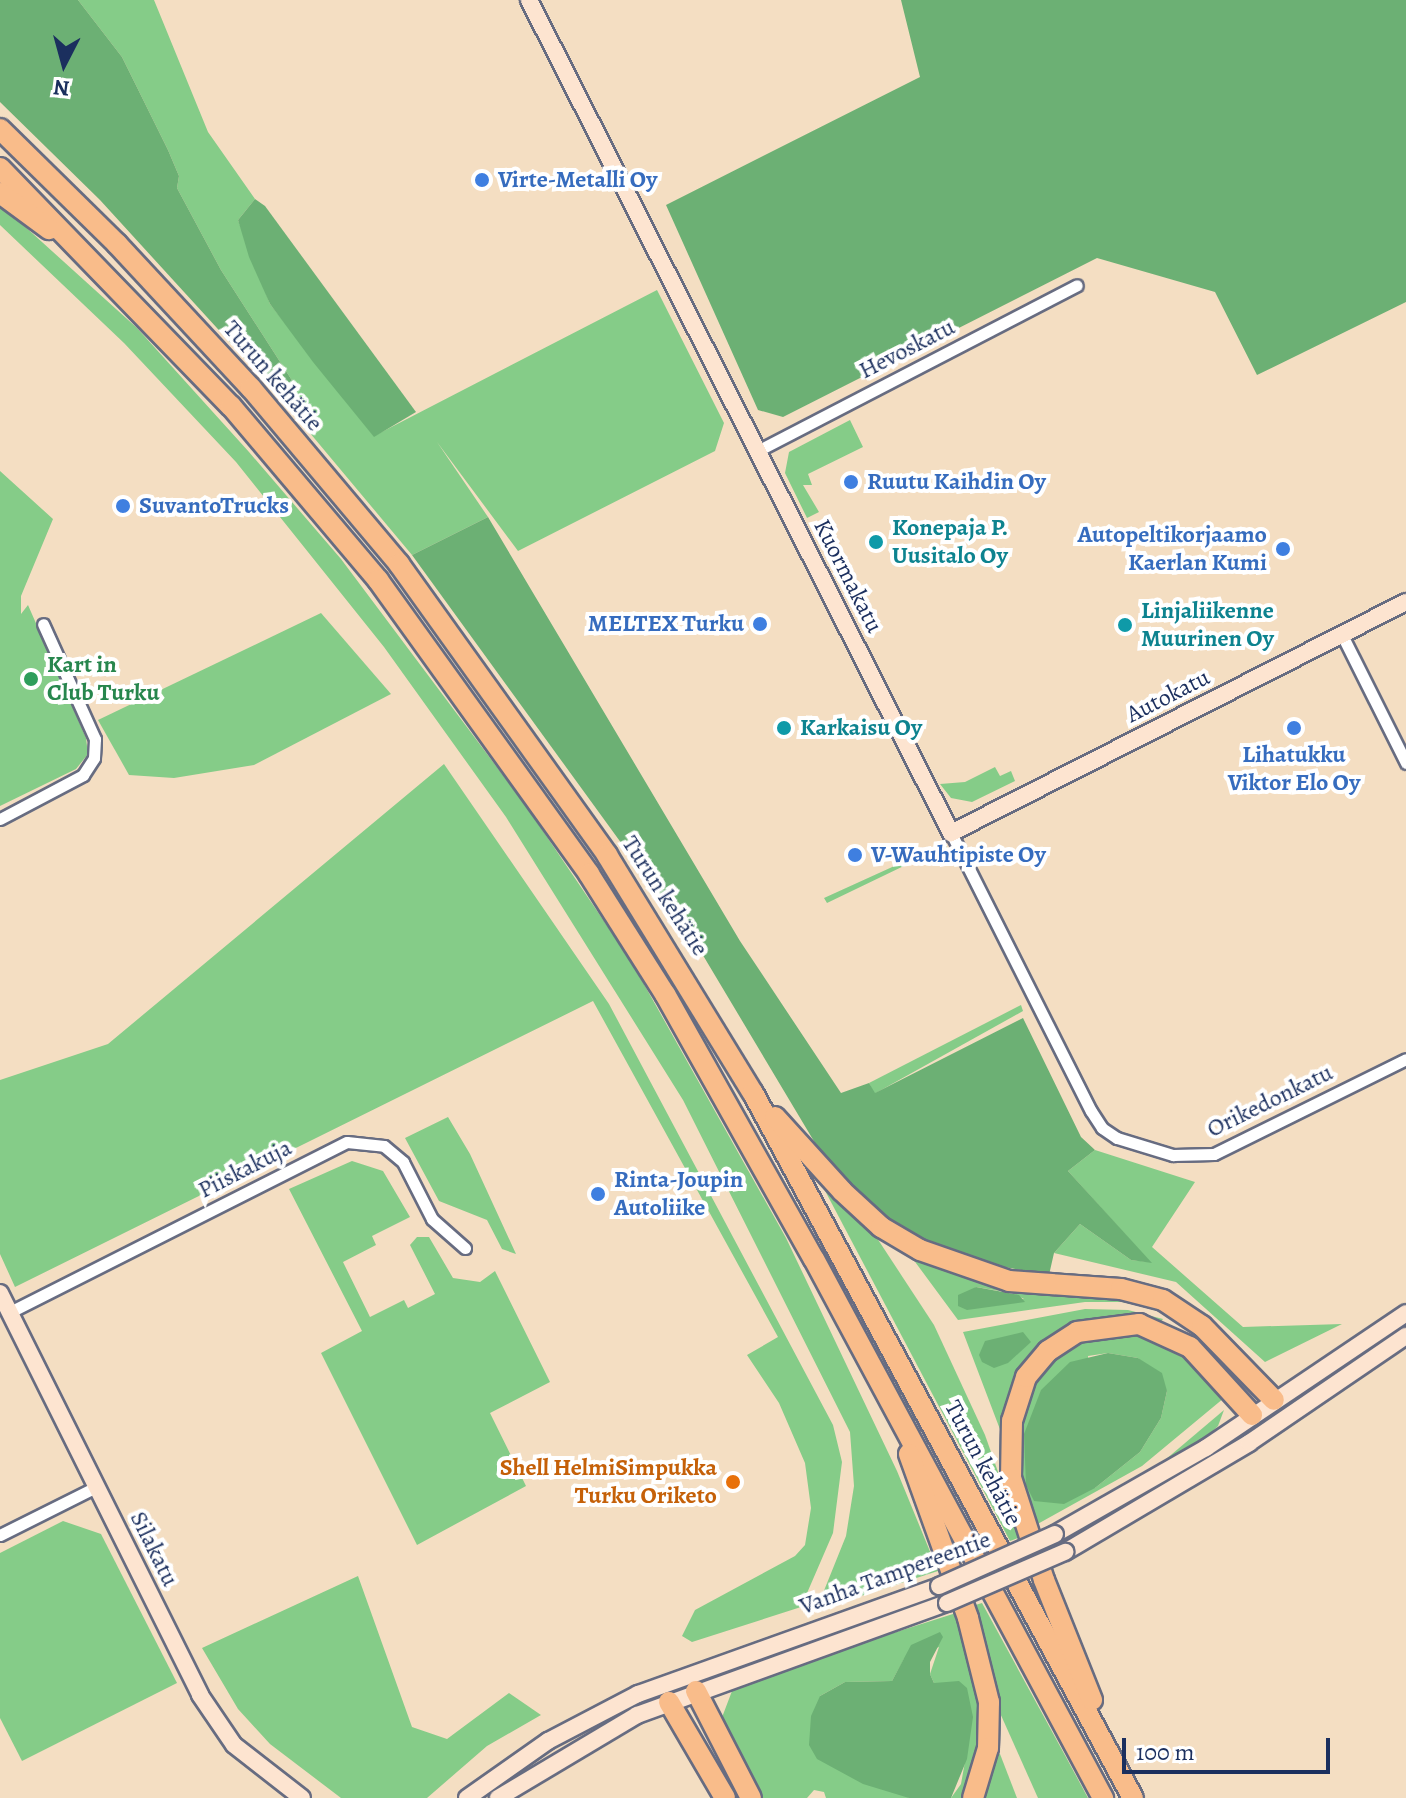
<!DOCTYPE html>
<html>
<head>
<meta charset="utf-8">
<style>
  body { margin:0 }
  #map { position:relative; width:1406px; height:1798px; overflow:hidden; background:#f4dec2; font-family:Alegreya,serif }
  div>[style] { position:absolute }
  [style*='--x'] { left:calc(var(--x)*1px); top:calc(var(--y)*1px); width:calc(var(--w)*1px); rotate:calc(var(--a)*1deg) }
  .green>* { inset:0; background:#85cc88 }
  .forest>* { inset:0; background:#6cb074 }
  .roads { filter:drop-shadow(2px 0 #676c81) drop-shadow(-2px 0 #676c81) drop-shadow(0 2px #676c81) drop-shadow(0 -2px #676c81) }
  .street>* { height:11px; margin:-5.5px; padding:0 5.5px; transform-origin:5.5px; border-radius:5.5px; background:#fff }
  .secondary>* { height:16px; margin:-8px; padding:0 8px; transform-origin:8px; border-radius:8px; background:#fde4d0 }
  .highway>* { height:20px; margin:-10px; padding:0 10px; transform-origin:10px; border-radius:10px; background:#f9bc8a }
  .bridges { filter:drop-shadow(2px 0 #676c81) drop-shadow(-2px 0 #676c81) drop-shadow(0 2px #676c81) drop-shadow(0 -2px #676c81) }
  .secondary-bridge>* { height:16px; margin:-8px; padding:0 8px; transform-origin:8px; border-radius:8px; background:#fde4d0 }
  .dots>* { width:22px; height:22px; translate:-50% -50%; box-sizing:border-box; border:4px solid #fff; border-radius:50% }
  span { translate:-50% -50%; white-space:nowrap; text-align:center; line-height:1.15; -webkit-text-stroke:8px #fff; paint-order:stroke }
  .shop-label { font-size:24px; color:#366cbe; font-weight:700 }
  .left { translate:0 -50%; text-align:left }
  .right { translate:-100% -50%; text-align:right }
  .street-label { font-size:24px; color:#1b2f5e }
  .culture-label { font-size:24px; color:#0d838f; font-weight:700 }
  .leisure-label { font-size:24px; color:#27864d; font-weight:700 }
  .food-label { font-size:24px; color:#c56008; font-weight:700 }
  .north { position:absolute; left:24px; top:24px; width:80px; height:80px; -webkit-text-stroke:6px #fff; paint-order:stroke; rotate:186deg; font-size:22px; font-weight:700; line-height:32px; text-align:center; color:#1b2f5e }
  .north::after { content:''; display:block; margin:auto; width:28px; height:36px; background:#1b2f5e; clip-path:polygon(50% 0,100% 100%,50% 72%,0 100%) }
  .scale { position:absolute; left:1122px; top:1738px; width:208px; height:36px; box-sizing:border-box; border:4px solid #1b2f5e; border-top:0; padding-left:10px; font-size:24px; line-height:28px; white-space:nowrap; color:#1b2f5e; -webkit-text-stroke:6px #fff; paint-order:stroke }
</style>
</head>
<body>
<div id="map">
  <div class="green">
    <div style="clip-path:polygon(78px 0,154px 0,208px 132px,255px 199px,238px 220px,270px 304px,374px 436px,657px 290px,724px 423px,715px 451px,518px 551px,437px 442px,488px 517px,412px 555px,279px 396px,293px 382px,221px 270px,177px 188px,179px 176px,168px 150px,122px 57px)"></div>
    <div style="clip-path:polygon(0 204px,137px 328px,249px 452px,341px 559px,526px 806px,631px 961px,786px 1238px,897px 1471px,938px 1571px,833px 1605px,819px 1603px,846px 1536px,854px 1486px,850px 1432px,683px 1100px,506px 817px,384px 647px,236px 462px,124px 343px,0 225px)"></div>
    <div style="clip-path:polygon(850px 420px,863px 447px,808px 474px,812px 485px,803px 485px,819px 512px,807px 518px,785px 473px,789px 452px)"></div>
    <div style="clip-path:polygon(0 471px,53px 519px,21px 596px,21px 614px,28px 605px,86px 738px,88px 754px,76px 769px,0 806px)"></div>
    <div style="clip-path:polygon(321px 613px,391px 694px,254px 765px,174px 778px,129px 775px,98px 720px)"></div>
    <div style="clip-path:polygon(444px 764px,609px 1004px,833px 1425px,842px 1462px,833px 1533px,801px 1607px,692px 1642px,682px 1636px,695px 1610px,795px 1556px,805px 1545px,811px 1508px,805px 1463px,779px 1403px,747px 1355px,778px 1337px,593px 1001px,15px 1287px,0 1254px,0 1080px,108px 1044px)"></div>
    <div style="clip-path:polygon(995px 767px,1000px 776px,1011px 771px,1015px 781px,972px 802px,951px 798px,940px 784px,965px 782px)"></div>
    <div style="clip-path:polygon(945px 843px,951px 859px,940px 864px,935px 855px,910px 863px,827px 903px,824px 898px)"></div>
    <div style="clip-path:polygon(1021px 1005px,1023px 1011px,874px 1094px,869px 1083px)"></div>
    <div style="clip-path:polygon(448px 1117px,470px 1154px,516px 1254px,502px 1249px,487px 1220px,439px 1201px,405px 1138px)"></div>
    <div style="clip-path:polygon(1095px 1150px,1195px 1182px,1152px 1247px,1243px 1327px,1342px 1324px,1265px 1362px,1176px 1282px,1054px 1253px,1080px 1224px,1131px 1260px,1150px 1262px,1068px 1171px)"></div>
    <div style="clip-path:polygon(352px 1161px,383px 1171px,410px 1217px,372px 1236px,376px 1245px,343px 1262px,370px 1317px,404px 1300px,408px 1308px,435px 1294px,410px 1245px,417px 1237px,429px 1237px,453px 1278px,480px 1282px,495px 1271px,550px 1382px,490px 1413px,526px 1486px,417px 1545px,321px 1353px,362px 1331px,289px 1189px)"></div>
    <div style="clip-path:polygon(822px 1185px,875px 1235px,934px 1325px,985px 1435px,1021px 1537px,1010px 1541px)"></div>
    <div style="clip-path:polygon(evenodd,910px 1255px,981px 1283px,1141px 1300px,1167px 1312px,1122px 1302px,1085px 1302px,958px 1320px,910px 1255px,976px 1287px,1012px 1293px,1024px 1299px,958px 1306px,976px 1287px)"></div>
    <div style="clip-path:polygon(1085px 1309px,1128px 1310px,1163px 1319px,1160px 1323px,1113px 1315px,1066px 1327px,1022px 1366px,1006px 1402px,1001px 1432px,963px 1332px)"></div>
    <div style="clip-path:polygon(evenodd,1138px 1334px,1175px 1348px,1197px 1365px,1224px 1398px,1142px 1466px,1034px 1526px,1018px 1473px,1020px 1409px,1043px 1365px,1079px 1340px,1138px 1334px,1108px 1353px,1138px 1358px,1167px 1391px,1161px 1418px,1140px 1452px,1095px 1488px,1088px 1356px,1108px 1353px)"></div>
    <div style="clip-path:polygon(1224px 1410px,1218px 1426px,1199px 1445px,1139px 1482px)"></div>
    <div style="clip-path:polygon(63px 1521px,101px 1534px,177px 1683px,22px 1761px,0 1718px,0 1553px)"></div>
    <div style="clip-path:polygon(358px 1576px,412px 1727px,447px 1739px,509px 1693px,541px 1715px,487px 1746px,427px 1798px,341px 1798px,270px 1744px,238px 1709px,202px 1648px)"></div>
    <div style="clip-path:polygon(982px 1603px,1067px 1759px,1088px 1798px,1038px 1798px,1000px 1713px,972px 1606px)"></div>
    <div style="clip-path:polygon(956px 1613px,968px 1642px,985px 1720px,968px 1798px,951px 1798px,961px 1784px,969px 1739px,945px 1685px,934px 1683px,930px 1674px,939px 1647px,904px 1659px,892px 1681px,845px 1682px,820px 1696px,909px 1798px,826px 1798px,824px 1792px,814px 1790px,807px 1798px,759px 1798px,721px 1720px,732px 1691px,749px 1679px)"></div>
    <div style="clip-path:polygon(997px 1754px,1000px 1754px,1017px 1798px,983px 1798px)"></div>
  </div>
  <div class="forest">
    <div style="clip-path:polygon(0 0,78px 0,122px 57px,168px 150px,179px 176px,177px 188px,221px 270px,293px 382px,279px 396px,100px 200px,0 102px)"></div>
    <div style="clip-path:polygon(901px 0,1406px 0,1406px 302px,1257px 375px,1215px 292px,1097px 258px,783px 417px,758px 410px,666px 205px,920px 77px)"></div>
    <div style="clip-path:polygon(255px 199px,265px 206px,416px 412px,374px 437px,313px 362px,270px 304px,249px 257px,238px 220px)"></div>
    <div style="clip-path:polygon(488px 517px,740px 941px,841px 1093px,869px 1083px,875px 1093px,1023px 1018px,1081px 1137px,1095px 1150px,1068px 1171px,1152px 1263px,1131px 1260px,1080px 1224px,1054px 1253px,1049px 1275px,977px 1262px,902px 1231px,827px 1163px,704px 957px,412px 555px)"></div>
    <div style="clip-path:polygon(976px 1287px,1019px 1295px,1025px 1302px,967px 1310px,958px 1306px,958px 1295px)"></div>
    <div style="clip-path:polygon(1023px 1332px,1031px 1342px,1008px 1363px,994px 1368px,982px 1362px,979px 1355px,985px 1341px)"></div>
    <div style="clip-path:polygon(1108px 1353px,1138px 1358px,1162px 1373px,1167px 1391px,1161px 1418px,1140px 1452px,1095px 1488px,1064px 1504px,1034px 1501px,1026px 1485px,1024px 1434px,1041px 1390px,1070px 1362px)"></div>
    <div style="clip-path:polygon(940px 1632px,943px 1637px,930px 1662px,930px 1674px,934px 1683px,959px 1681px,967px 1688px,973px 1717px,967px 1759px,951px 1798px,909px 1798px,863px 1784px,817px 1759px,809px 1745px,811px 1716px,820px 1696px,845px 1682px,892px 1681px,911px 1645px)"></div>
  </div>
  <div class="roads">
    <div class="street">
      <div style="--x:757;--y:451;--w:360;--a:-27.4"></div>
      <div style="--x:1342;--y:635;--w:143;--a:63.4"></div>
      <div style="--x:0;--y:819;--w:94;--a:-27.9"></div>
      <div style="--x:83;--y:775;--w:20;--a:-57"></div>
      <div style="--x:94;--y:758;--w:19;--a:-87"></div>
      <div style="--x:95;--y:739;--w:126;--a:-114.3"></div>
      <div style="--x:951;--y:833;--w:311;--a:63.3"></div>
      <div style="--x:1091;--y:1111;--w:20;--a:57"></div>
      <div style="--x:1102;--y:1128;--w:18;--a:34"></div>
      <div style="--x:1117;--y:1138;--w:59;--a:16.9"></div>
      <div style="--x:1173;--y:1155;--w:41;--a:-1.4"></div>
      <div style="--x:1214;--y:1154;--w:214;--a:-26.3"></div>
      <div style="--x:10;--y:1312;--w:377;--a:-26.8"></div>
      <div style="--x:347;--y:1142;--w:37;--a:6"></div>
      <div style="--x:384;--y:1146;--w:25;--a:40"></div>
      <div style="--x:403;--y:1162;--w:64;--a:63"></div>
      <div style="--x:432;--y:1219;--w:44;--a:41.3"></div>
      <div style="--x:0;--y:1535;--w:107;--a:-26.6"></div>
    </div>
    <div class="secondary">
      <div style="--x:529;--y:0;--w:934;--a:63.13"></div>
      <div style="--x:951;--y:833;--w:510;--a:-26.92"></div>
      <div style="--x:0;--y:1293;--w:449;--a:63.5"></div>
      <div style="--x:200;--y:1695;--w:60;--a:55.8"></div>
      <div style="--x:234;--y:1745;--w:86;--a:37.9"></div>
      <div style="--x:1055;--y:1534;--w:174;--a:-29.7"></div>
      <div style="--x:1206;--y:1448;--w:241;--a:-34"></div>
      <div style="--x:1065;--y:1552;--w:214;--a:-30.6"></div>
      <div style="--x:1249;--y:1443;--w:190;--a:-34.3"></div>
      <div style="--x:467;--y:1798;--w:99;--a:-35.1"></div>
      <div style="--x:548;--y:1741;--w:102;--a:-27.6"></div>
      <div style="--x:638;--y:1694;--w:320;--a:-19.7"></div>
      <div style="--x:498;--y:1798;--w:162;--a:-30.8"></div>
      <div style="--x:637;--y:1715;--w:330;--a:-19.9"></div>
    </div>
    <div class="highway">
      <div style="--x:0;--y:129;--w:164;--a:44.5"></div>
      <div style="--x:117;--y:244;--w:197;--a:47.1"></div>
      <div style="--x:251;--y:388;--w:230;--a:49.9"></div>
      <div style="--x:399;--y:564;--w:358;--a:54.4"></div>
      <div style="--x:607;--y:855;--w:279;--a:58.5"></div>
      <div style="--x:753;--y:1093;--w:801;--a:61.68"></div>
      <div style="--x:0;--y:168;--w:332;--a:45.9"></div>
      <div style="--x:231;--y:406;--w:228;--a:49.8"></div>
      <div style="--x:378;--y:580;--w:362;--a:54.3"></div>
      <div style="--x:589;--y:874;--w:142;--a:57.7"></div>
      <div style="--x:665;--y:994;--w:304;--a:60.7"></div>
      <div style="--x:814;--y:1259;--w:612;--a:61.8"></div>
      <div style="--x:0;--y:193;--w:61;--a:36.3"></div>
      <div style="--x:775;--y:1117;--w:100;--a:47.8"></div>
      <div style="--x:842;--y:1191;--w:53;--a:42.7"></div>
      <div style="--x:881;--y:1227;--w:45;--a:30.5"></div>
      <div style="--x:920;--y:1250;--w:94;--a:19.2"></div>
      <div style="--x:1009;--y:1281;--w:112;--a:4.1"></div>
      <div style="--x:1121;--y:1289;--w:43;--a:14.7"></div>
      <div style="--x:1163;--y:1300;--w:47;--a:33.7"></div>
      <div style="--x:1202;--y:1326;--w:103;--a:45.8"></div>
      <div style="--x:909;--y:1454;--w:174;--a:70.2"></div>
      <div style="--x:968;--y:1618;--w:87;--a:76"></div>
      <div style="--x:989;--y:1702;--w:46;--a:91.2"></div>
      <div style="--x:988;--y:1748;--w:52;--a:106.7"></div>
      <div style="--x:696;--y:1691;--w:120;--a:62.8"></div>
      <div style="--x:1092;--y:1700;--w:129;--a:-111.8"></div>
      <div style="--x:1044;--y:1580;--w:107;--a:-107.9"></div>
      <div style="--x:1011;--y:1478;--w:57;--a:-89"></div>
      <div style="--x:1012;--y:1421;--w:46;--a:-72.3"></div>
      <div style="--x:1026;--y:1377;--w:34;--a:-50"></div>
      <div style="--x:1048;--y:1351;--w:35;--a:-33"></div>
      <div style="--x:1077;--y:1332;--w:63;--a:-7.4"></div>
      <div style="--x:1139;--y:1324;--w:56;--a:24.3"></div>
      <div style="--x:1190;--y:1347;--w:92;--a:47.6"></div>
      <div style="--x:669;--y:1702;--w:111;--a:59.7"></div>
    </div>
  </div>
  <div class="bridges">
    <div class="secondary-bridge">
      <div style="--x:939;--y:1586;--w:127;--a:-24.1"></div>
      <div style="--x:947;--y:1603;--w:129;--a:-23.4"></div>
    </div>
  </div>
  <div class="dots">
    <div style="left:482px;top:180px;background:#3f7fe0"></div>
    <div style="left:851px;top:482px;background:#3f7fe0"></div>
    <div style="left:123px;top:506px;background:#3f7fe0"></div>
    <div style="left:876px;top:542px;background:#0f9aa8"></div>
    <div style="left:1283px;top:549px;background:#3f7fe0"></div>
    <div style="left:760px;top:624px;background:#3f7fe0"></div>
    <div style="left:1125px;top:625px;background:#0f9aa8"></div>
    <div style="left:31px;top:679px;background:#2e9e5b"></div>
    <div style="left:784px;top:728px;background:#0f9aa8"></div>
    <div style="left:1294px;top:728px;background:#3f7fe0"></div>
    <div style="left:855px;top:855px;background:#3f7fe0"></div>
    <div style="left:598px;top:1194px;background:#3f7fe0"></div>
    <div style="left:733px;top:1482px;background:#e8710a"></div>
  </div>
  <div class="shop-label">
    <span class="left" style="left:498px;top:180px">Virte-Metalli Oy</span>
    <span class="left" style="left:867px;top:482px">Ruutu Kaihdin Oy</span>
    <span class="left" style="left:139px;top:506px">SuvantoTrucks</span>
    <span class="right" style="left:1267px;top:549px">Autopeltikorjaamo<br>Kaerlan Kumi</span>
    <span class="right" style="left:744px;top:624px">MELTEX Turku</span>
    <span style="left:1294px;top:769px">Lihatukku<br>Viktor Elo Oy</span>
    <span class="left" style="left:871px;top:855px">V-Wauhtipiste Oy</span>
    <span class="left" style="left:614px;top:1194px">Rinta-Joupin<br>Autoliike</span>
  </div>
  <div class="street-label">
    <span style="left:907px;top:349px;rotate:-27deg">Hevoskatu</span>
    <span style="left:273px;top:376px;rotate:49deg">Turun kehätie</span>
    <span style="left:848px;top:576px;rotate:63deg">Kuormakatu</span>
    <span style="left:1168px;top:696px;rotate:-27deg">Autokatu</span>
    <span style="left:665px;top:896px;rotate:57deg">Turun kehätie</span>
    <span style="left:1270px;top:1101px;rotate:-26deg">Orikedonkatu</span>
    <span style="left:245px;top:1169px;rotate:-27deg">Piiskakuja</span>
    <span style="left:983px;top:1463px;rotate:62deg">Turun kehätie</span>
    <span style="left:154px;top:1549px;rotate:64deg">Silakatu</span>
    <span style="left:895px;top:1573px;rotate:-20deg">Vanha Tampereentie</span>
  </div>
  <div class="culture-label">
    <span class="left" style="left:892px;top:542px">Konepaja P.<br>Uusitalo Oy</span>
    <span class="left" style="left:1141px;top:625px">Linjaliikenne<br>Muurinen Oy</span>
    <span class="left" style="left:800px;top:728px">Karkaisu Oy</span>
  </div>
  <div class="leisure-label">
    <span class="left" style="left:47px;top:679px">Kart in<br>Club Turku</span>
  </div>
  <div class="food-label">
    <span class="right" style="left:717px;top:1482px">Shell HelmiSimpukka<br>Turku Oriketo</span>
  </div>
  <div class="north">N</div>
  <div class="scale">100 m</div>
</div>
</body>
</html>
